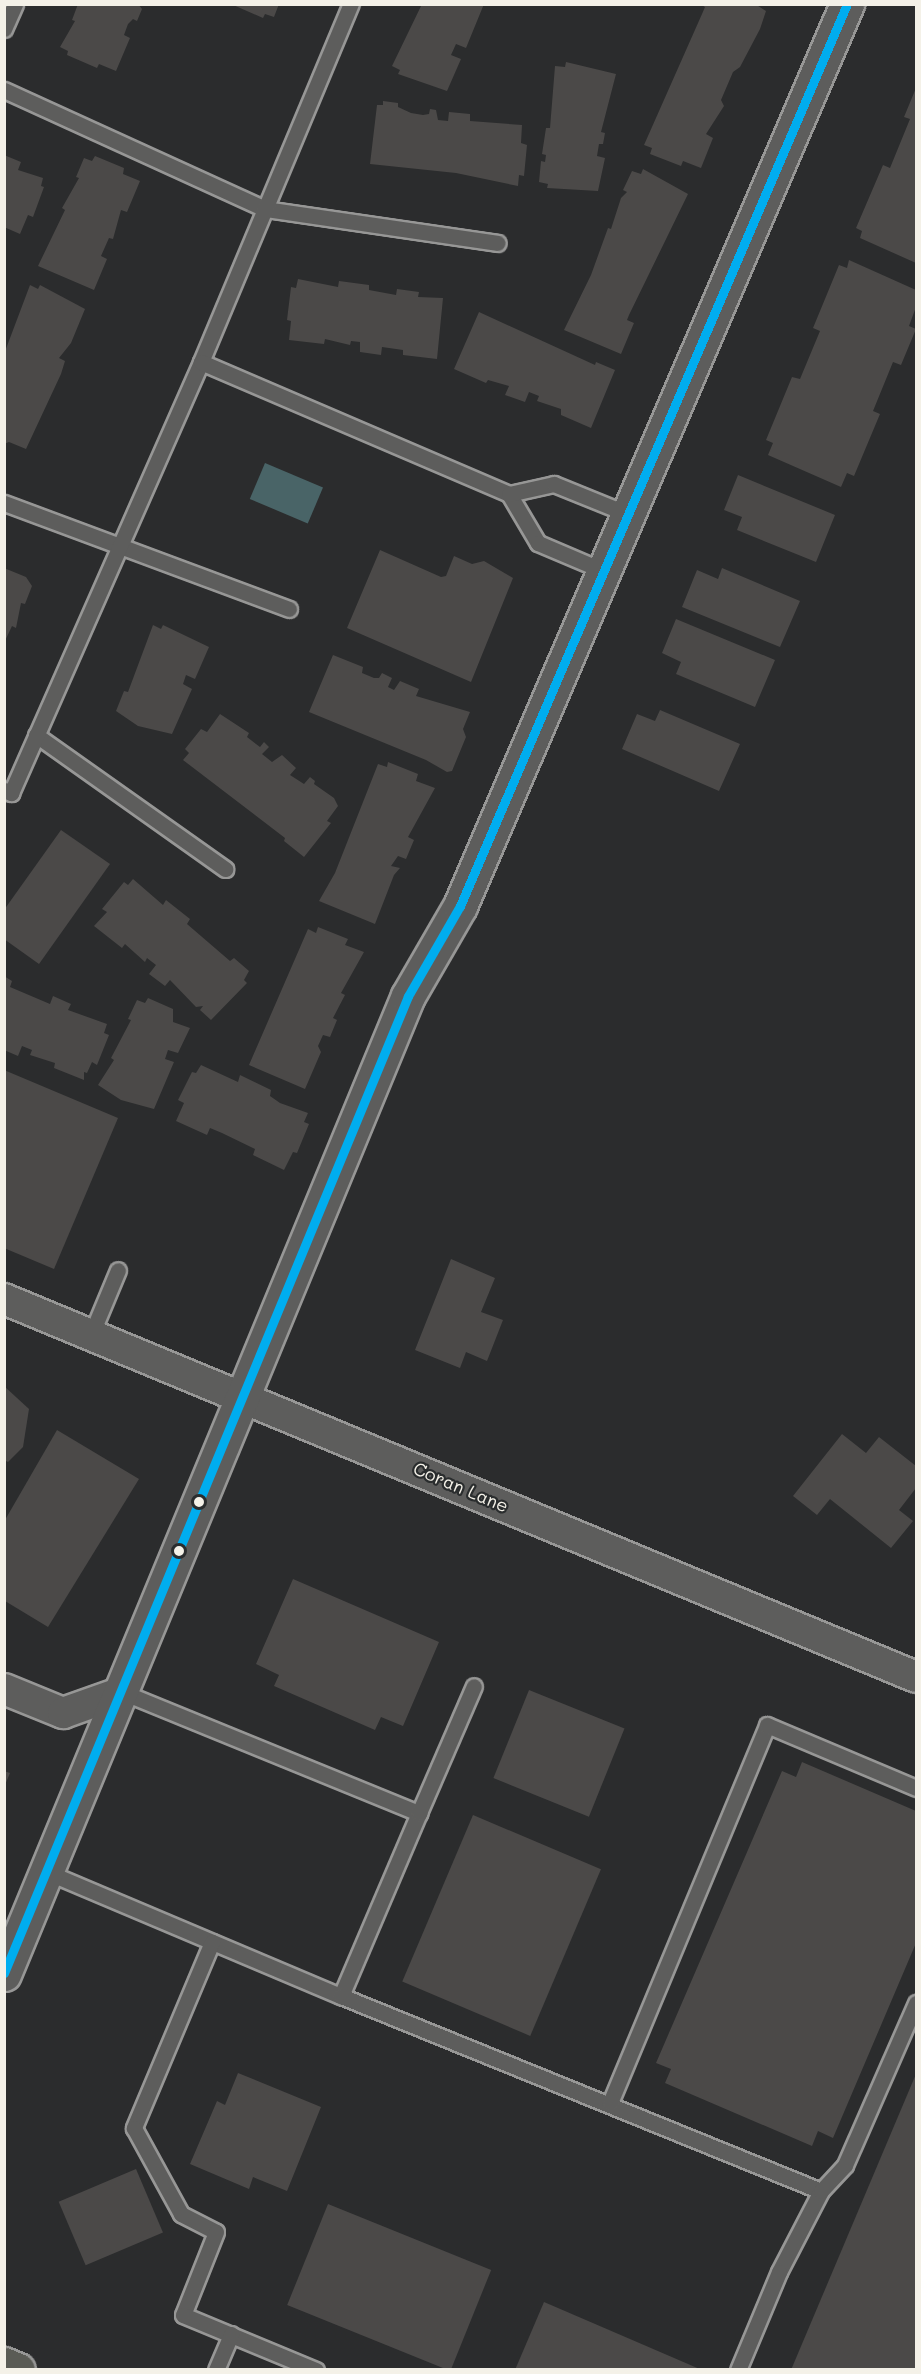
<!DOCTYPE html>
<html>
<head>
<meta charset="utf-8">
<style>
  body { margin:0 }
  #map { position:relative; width:921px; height:2374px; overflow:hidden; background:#2b2c2d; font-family:Mali,sans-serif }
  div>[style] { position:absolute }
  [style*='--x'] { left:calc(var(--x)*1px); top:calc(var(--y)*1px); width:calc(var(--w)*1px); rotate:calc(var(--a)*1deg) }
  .water>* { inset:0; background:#496467; transform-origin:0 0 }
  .building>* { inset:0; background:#4b4948; transform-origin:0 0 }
  .roads { filter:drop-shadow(2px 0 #979796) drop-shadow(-2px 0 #979796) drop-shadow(0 2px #979796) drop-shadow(0 -2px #979796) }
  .lane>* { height:15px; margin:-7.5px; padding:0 7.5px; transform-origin:7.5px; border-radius:7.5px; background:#5d5d5c }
  .street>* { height:30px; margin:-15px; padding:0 15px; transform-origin:15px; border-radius:15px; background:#5d5d5c }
  .secondary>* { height:33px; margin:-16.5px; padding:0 16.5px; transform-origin:16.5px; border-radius:16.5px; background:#5d5d5c }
  .primary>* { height:33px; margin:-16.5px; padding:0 16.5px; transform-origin:16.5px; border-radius:16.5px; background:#5a5b55 }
  .bus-1>* { height:9px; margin:-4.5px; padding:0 4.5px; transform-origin:4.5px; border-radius:4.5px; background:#00adef }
  .dots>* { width:16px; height:16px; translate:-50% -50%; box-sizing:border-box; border:3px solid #2a2d2e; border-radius:50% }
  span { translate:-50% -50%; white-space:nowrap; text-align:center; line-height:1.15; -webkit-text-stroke:4.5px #2a2d2e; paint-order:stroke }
  .street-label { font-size:18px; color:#f4f1e8 }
  .frame { position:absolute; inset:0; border:6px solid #f4f1e8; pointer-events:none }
</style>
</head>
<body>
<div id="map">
  <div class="water">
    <div style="left:265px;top:463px;width:63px;height:39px;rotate:23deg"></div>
  </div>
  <div class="building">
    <div style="clip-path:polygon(78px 4px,138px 4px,142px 9px,137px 21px,133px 19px,128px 24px,124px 35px,130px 38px,116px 71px,99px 64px,97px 68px,67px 55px,68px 51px,60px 47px,75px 21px,72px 20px)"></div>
    <div style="clip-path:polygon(231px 4px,279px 4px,274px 17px,265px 14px,263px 18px)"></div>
    <div style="clip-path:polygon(422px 4px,484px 4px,466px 48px,456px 44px,451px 55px,461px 59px,447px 91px,398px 74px,400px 70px,392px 66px)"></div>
    <div style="clip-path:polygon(700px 4px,755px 4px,766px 11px,760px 29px,740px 67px,733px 72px,721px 100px,724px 106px,706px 134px,713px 138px,701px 168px,683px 161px,681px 166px,650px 154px,652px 148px,644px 145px,702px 14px,705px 7px)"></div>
    <div style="clip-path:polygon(566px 62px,616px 74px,601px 132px,605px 133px,603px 144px,599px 144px,597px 156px,605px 158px,598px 191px,547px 188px,548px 184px,539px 182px,541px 161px,545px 162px,546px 155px,542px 154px,546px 128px,550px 128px,555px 66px,565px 67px)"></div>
    <div style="clip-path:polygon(916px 88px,916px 263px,860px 238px,862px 231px,856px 228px,883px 165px,890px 168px,910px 119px,904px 117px)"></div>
    <div style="clip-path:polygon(383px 101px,398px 103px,398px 107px,411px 113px,423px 115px,429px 114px,430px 109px,436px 110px,438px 120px,448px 121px,449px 112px,470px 114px,470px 121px,522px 125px,521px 143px,527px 145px,524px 176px,519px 175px,518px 186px,456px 173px,370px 164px,377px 105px,383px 105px)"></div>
    <div style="clip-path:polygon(4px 155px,21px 162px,18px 170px,43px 178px,41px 186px,44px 187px,33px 217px,28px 215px,20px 234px,4px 227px)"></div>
    <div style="clip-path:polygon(95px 156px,124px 168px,123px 174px,140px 181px,127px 212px,121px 210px,113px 239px,109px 238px,101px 256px,107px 259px,94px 290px,38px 266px,65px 210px,62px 208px,79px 178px,76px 177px,84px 158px,92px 161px)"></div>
    <div style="clip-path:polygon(643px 169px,688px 194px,629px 315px,627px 320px,634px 323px,621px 354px,564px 330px,591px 275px,608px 228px,611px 229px,621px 198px,627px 192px,623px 190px,632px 171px,641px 174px)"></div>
    <div style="clip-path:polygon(849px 260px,916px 290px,916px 307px,909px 326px,916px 329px,901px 365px,893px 362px,873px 411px,880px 414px,854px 476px,847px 473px,841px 487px,768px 455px,773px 443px,766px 440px,792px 377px,800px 379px,820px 331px,813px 328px,839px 265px,847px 268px)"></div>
    <div style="clip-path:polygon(298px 279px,338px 287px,339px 281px,369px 285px,369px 290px,396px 295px,397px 289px,419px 292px,418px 297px,443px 298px,437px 359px,403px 355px,403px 350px,382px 347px,381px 355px,360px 352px,360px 342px,351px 341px,350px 345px,325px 339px,324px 344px,289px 340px,291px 321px,287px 320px,291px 287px,296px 288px)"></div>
    <div style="clip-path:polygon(30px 285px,38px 289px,40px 285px,85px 309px,71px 343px,59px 358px,65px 361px,61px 374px,26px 449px,9px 442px,4px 444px,4px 354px)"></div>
    <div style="clip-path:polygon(479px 312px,595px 365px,596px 362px,615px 370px,591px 428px,561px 415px,561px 409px,537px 401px,539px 396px,529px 392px,525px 402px,505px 395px,509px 386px,488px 380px,486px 383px,454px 369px)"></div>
    <div style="clip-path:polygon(738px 475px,835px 515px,816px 562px,737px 530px,742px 517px,724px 510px)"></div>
    <div style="clip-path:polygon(380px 550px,441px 577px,446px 576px,454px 556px,472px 564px,484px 561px,513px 578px,471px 682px,347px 628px)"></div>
    <div style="clip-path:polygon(4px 568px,26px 577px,32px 586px,25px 604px,21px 603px,16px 628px,12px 626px,4px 643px)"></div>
    <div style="clip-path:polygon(722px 568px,800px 601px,780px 647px,682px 607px,697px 570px,718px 579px)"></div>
    <div style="clip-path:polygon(676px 619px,775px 660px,755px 707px,676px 674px,681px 662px,662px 653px)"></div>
    <div style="clip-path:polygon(153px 625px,161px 629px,163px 625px,209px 647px,195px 679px,186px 675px,183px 684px,192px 689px,172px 734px,138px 726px,116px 711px,124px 691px,128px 692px)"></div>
    <div style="clip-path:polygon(333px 655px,363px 667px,362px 673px,374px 678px,379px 678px,382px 673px,392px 678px,388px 687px,394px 690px,400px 681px,419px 689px,416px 696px,470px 712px,463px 729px,466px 737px,452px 771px,447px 772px,426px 760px,309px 712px)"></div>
    <div style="clip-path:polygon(660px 710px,740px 744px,719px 791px,622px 749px,637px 714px,655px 721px)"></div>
    <div style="clip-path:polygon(220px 714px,249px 733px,247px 737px,260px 747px,264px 742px,269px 747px,262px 754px,272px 762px,282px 755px,296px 768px,290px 775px,304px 784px,310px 777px,315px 781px,314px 784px,334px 798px,338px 806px,327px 821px,331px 823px,304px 857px,284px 841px,285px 838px,183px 760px,189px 753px,185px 749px,201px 729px,207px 732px)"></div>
    <div style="clip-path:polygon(388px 762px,418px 774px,416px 781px,435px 788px,408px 837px,414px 840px,406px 859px,398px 856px,391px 866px,400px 868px,394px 875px,375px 924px,319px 901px,335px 873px,378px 764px,387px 767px)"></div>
    <div style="clip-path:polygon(61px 830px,110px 864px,39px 964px,4px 939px,4px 910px)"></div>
    <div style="clip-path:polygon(133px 879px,163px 905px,166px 900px,190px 919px,187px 924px,230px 961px,234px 958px,249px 971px,244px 980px,247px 983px,211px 1020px,200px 1010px,203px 1006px,196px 1007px,170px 980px,165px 986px,149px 974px,156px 965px,147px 958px,145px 962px,125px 944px,122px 948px,94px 926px,107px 912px,102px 909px,124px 882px,128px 885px)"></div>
    <div style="clip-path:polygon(318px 927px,348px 939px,345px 945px,364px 952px,341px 993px,345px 995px,333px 1018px,337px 1020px,330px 1037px,323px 1035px,318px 1046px,321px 1052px,305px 1089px,249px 1065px,308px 929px,316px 933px)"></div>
    <div style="clip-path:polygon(4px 976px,12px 981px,10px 987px,50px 1004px,53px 996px,71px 1004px,68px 1010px,107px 1024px,104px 1033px,109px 1035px,97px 1065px,92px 1062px,87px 1073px,84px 1072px,84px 1080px,54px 1068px,55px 1063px,30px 1055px,32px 1050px,22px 1046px,18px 1056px,4px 1050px)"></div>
    <div style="clip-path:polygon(148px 998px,173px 1009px,173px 1022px,190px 1028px,178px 1053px,168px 1050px,165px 1059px,174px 1062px,154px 1109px,121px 1100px,98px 1085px,114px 1060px,111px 1058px,131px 1020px,128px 1019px,137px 1000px,145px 1003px)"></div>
    <div style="clip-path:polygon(201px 1065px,238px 1082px,240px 1075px,271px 1090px,270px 1096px,280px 1103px,308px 1113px,304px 1122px,309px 1124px,297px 1153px,293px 1152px,284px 1170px,253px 1155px,255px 1149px,222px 1133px,210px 1128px,207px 1135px,176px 1121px,184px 1103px,178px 1100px,192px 1072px,196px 1073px)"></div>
    <div style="clip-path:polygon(4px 1070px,118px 1118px,54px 1269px,4px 1248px)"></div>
    <div style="clip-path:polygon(451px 1259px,495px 1278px,481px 1312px,503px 1320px,487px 1361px,466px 1352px,460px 1368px,415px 1350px)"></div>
    <div style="clip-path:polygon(4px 1386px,29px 1409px,23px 1447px,8px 1462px,4px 1460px)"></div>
    <div style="clip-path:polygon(57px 1430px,139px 1479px,48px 1627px,5px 1601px,5px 1520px)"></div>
    <div style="clip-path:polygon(842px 1434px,866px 1453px,879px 1437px,916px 1466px,916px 1488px,899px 1510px,913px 1521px,891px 1548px,830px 1499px,817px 1515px,793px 1496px)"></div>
    <div style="clip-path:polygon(293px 1579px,439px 1642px,403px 1726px,381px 1717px,375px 1730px,274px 1686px,279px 1675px,256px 1664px)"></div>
    <div style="left:529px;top:1690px;width:103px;height:95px;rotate:22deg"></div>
    <div style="clip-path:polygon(802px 1762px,916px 1811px,916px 1943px,833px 2138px,818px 2131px,812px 2146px,665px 2083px,671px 2069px,656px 2063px,782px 1771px,796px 1777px)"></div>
    <div style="clip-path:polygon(4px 1771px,10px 1773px,5px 1785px,4px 1785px)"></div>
    <div style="left:473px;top:1815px;width:139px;height:181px;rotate:23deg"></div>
    <div style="clip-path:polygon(238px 2073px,321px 2107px,287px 2191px,253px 2177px,249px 2189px,190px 2164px,217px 2101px,225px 2105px)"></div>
    <div style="clip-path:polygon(916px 2074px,916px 2370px,791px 2370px)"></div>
    <div style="left:136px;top:2169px;width:69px;height:84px;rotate:67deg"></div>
    <div style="left:328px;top:2204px;width:176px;height:109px;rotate:22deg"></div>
    <div style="clip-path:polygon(544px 2302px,702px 2370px,515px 2370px)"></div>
  </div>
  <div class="roads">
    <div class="lane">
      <div style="--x:4;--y:29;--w:27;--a:-66"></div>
      <div style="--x:4;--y:90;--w:287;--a:24.5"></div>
      <div style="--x:265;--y:209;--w:235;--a:8.3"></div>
      <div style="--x:201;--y:362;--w:388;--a:-67.3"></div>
      <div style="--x:509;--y:494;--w:57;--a:59.4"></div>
      <div style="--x:538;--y:543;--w:72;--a:23"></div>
      <div style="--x:4;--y:503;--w:304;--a:20.4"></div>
      <div style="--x:36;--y:735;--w:232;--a:35.3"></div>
      <div style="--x:4;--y:790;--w:8;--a:23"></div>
      <div style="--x:11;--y:793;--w:471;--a:-66.2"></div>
      <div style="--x:201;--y:362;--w:335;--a:23.2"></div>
      <div style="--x:509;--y:494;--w:46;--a:-12.5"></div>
      <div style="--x:554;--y:484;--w:80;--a:22.1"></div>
      <div style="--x:91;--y:1335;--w:70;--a:-67.4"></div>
      <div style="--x:122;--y:1692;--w:321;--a:22.2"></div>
      <div style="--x:419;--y:1813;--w:199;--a:113.1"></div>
      <div style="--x:419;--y:1813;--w:138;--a:-66.6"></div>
      <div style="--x:47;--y:1872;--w:319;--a:22.9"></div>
      <div style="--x:341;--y:1996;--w:518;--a:22.11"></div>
      <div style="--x:821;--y:2191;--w:91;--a:117.4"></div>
      <div style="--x:779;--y:2272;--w:106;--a:112.7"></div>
      <div style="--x:212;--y:1942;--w:202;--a:112.8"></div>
      <div style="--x:134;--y:2128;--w:98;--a:61.3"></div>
      <div style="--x:181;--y:2214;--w:39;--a:27"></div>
      <div style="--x:216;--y:2232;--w:89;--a:111.7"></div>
      <div style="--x:183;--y:2315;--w:144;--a:22.5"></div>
      <div style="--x:610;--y:2103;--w:409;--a:-67.4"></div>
      <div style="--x:767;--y:1725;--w:162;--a:22.9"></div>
      <div style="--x:821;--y:2191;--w:35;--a:-47"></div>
      <div style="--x:845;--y:2165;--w:177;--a:-66.3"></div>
      <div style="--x:216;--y:2370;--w:39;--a:-67"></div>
    </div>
    <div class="street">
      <div style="--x:4;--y:1299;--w:987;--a:22.51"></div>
      <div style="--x:4;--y:1689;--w:64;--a:22.1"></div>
      <div style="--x:63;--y:1713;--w:63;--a:-19.6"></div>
    </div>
    <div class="secondary">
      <div style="--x:4;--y:1974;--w:1058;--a:-67.56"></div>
      <div style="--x:408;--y:996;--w:104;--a:-60"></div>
      <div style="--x:460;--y:906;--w:982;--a:-66.78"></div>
    </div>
    <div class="primary">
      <div style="--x:4;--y:2364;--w:15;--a:23"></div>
    </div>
  </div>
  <div class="bus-1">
    <div style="--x:4;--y:1973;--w:1057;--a:-67.53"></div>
    <div style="--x:408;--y:996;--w:104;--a:-60"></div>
    <div style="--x:460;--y:906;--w:982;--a:-66.78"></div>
  </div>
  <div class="dots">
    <div style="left:199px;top:1502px;background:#f4f1e8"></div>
    <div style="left:179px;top:1551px;background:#f4f1e8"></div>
  </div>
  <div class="street-label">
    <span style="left:461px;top:1487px;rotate:23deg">Coran Lane</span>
  </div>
  <div class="frame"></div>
</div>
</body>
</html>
